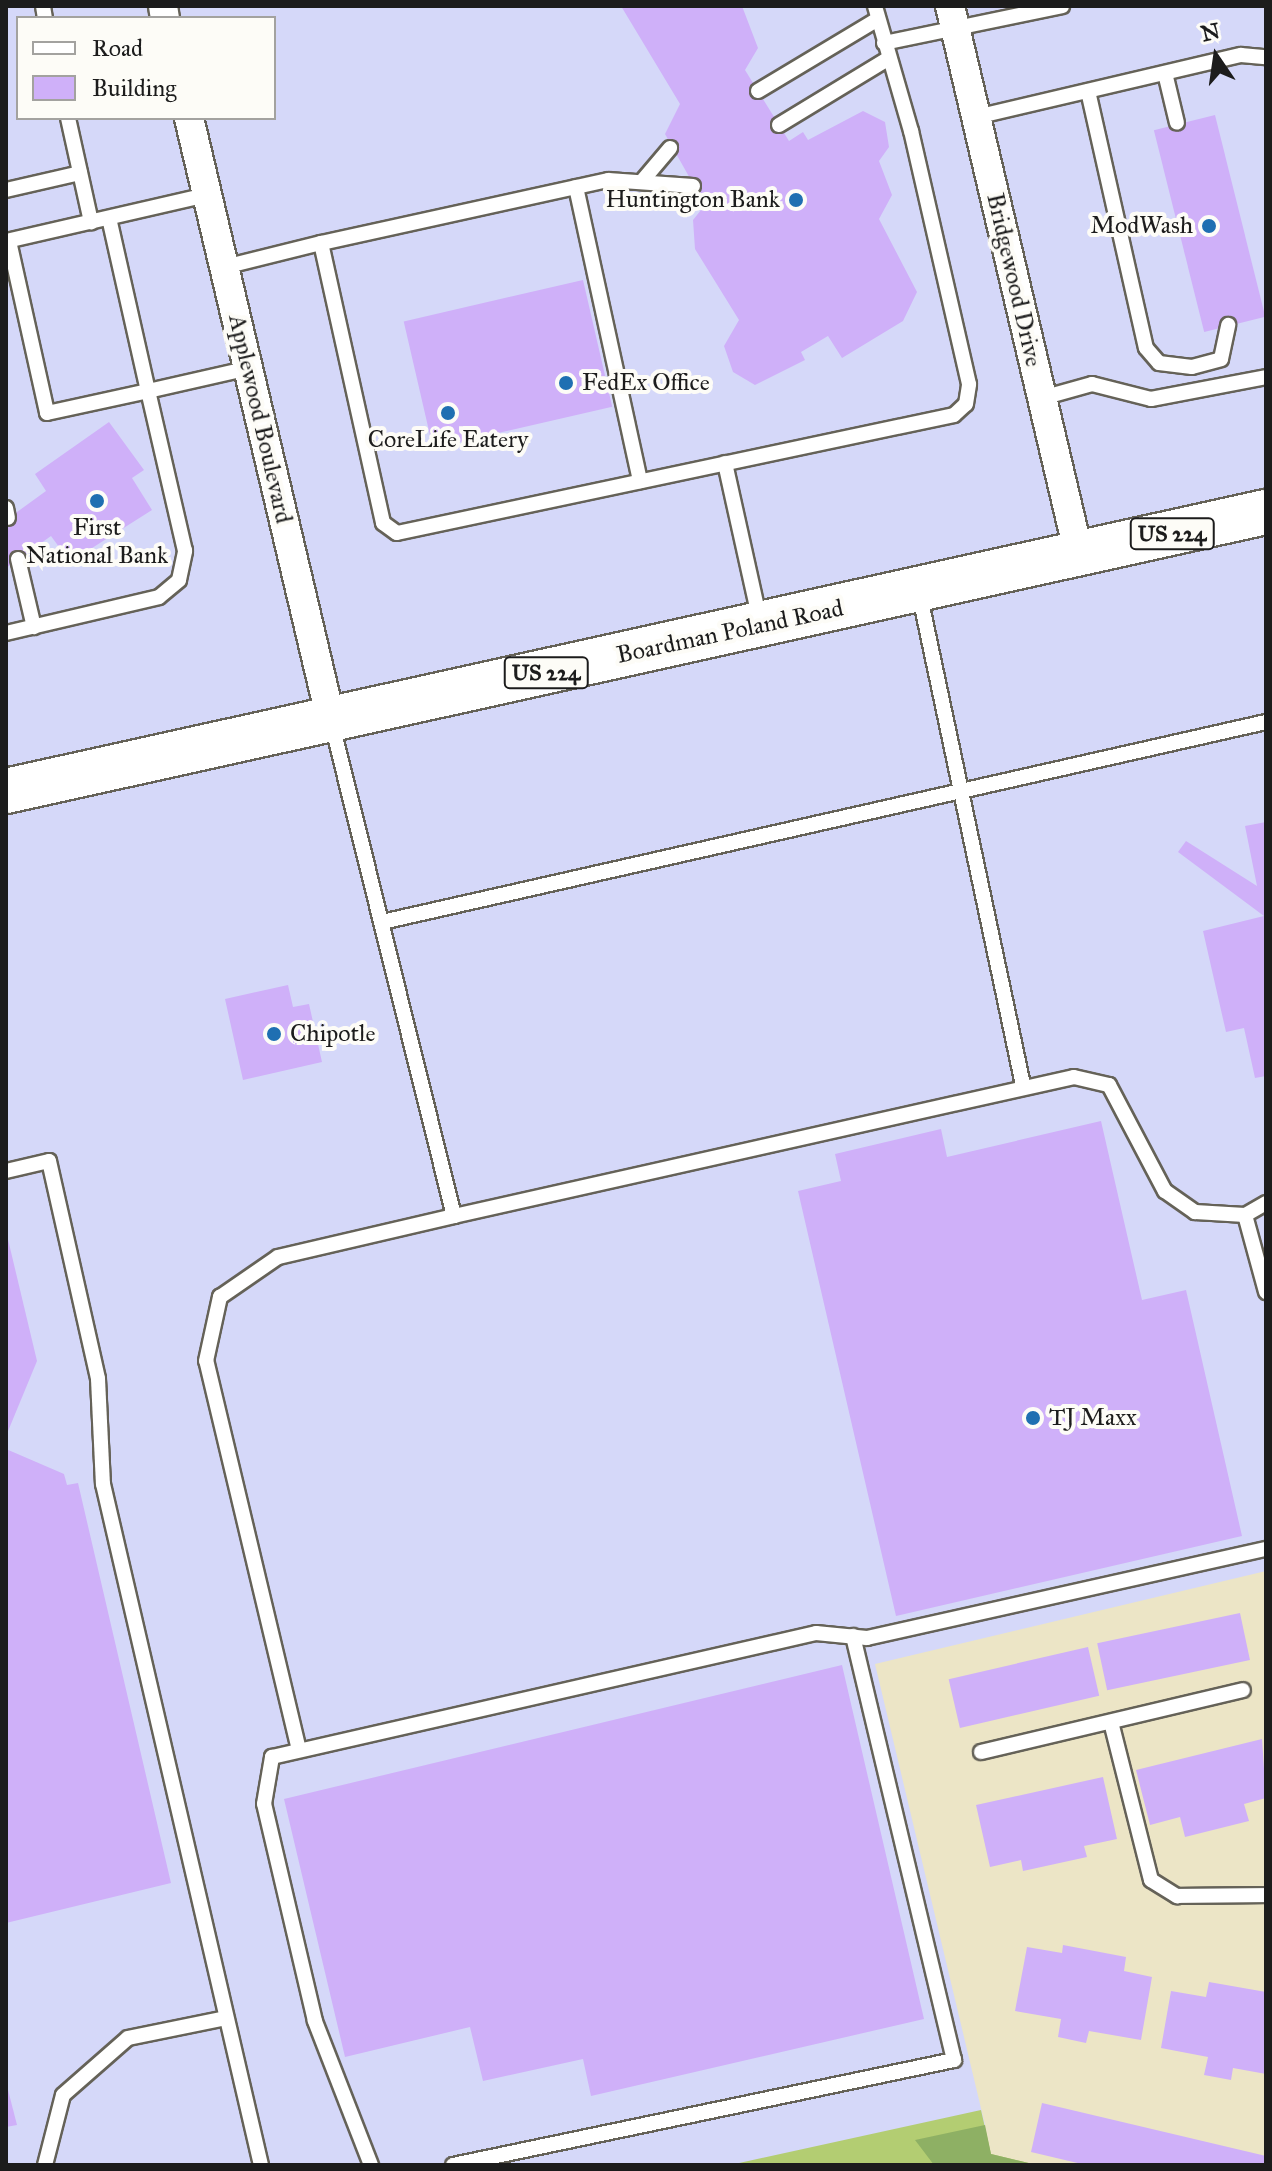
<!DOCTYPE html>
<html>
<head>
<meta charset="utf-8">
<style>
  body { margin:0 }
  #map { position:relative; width:1272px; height:2171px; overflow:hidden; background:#ece5c6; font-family:"IM FELL Great Primer",serif }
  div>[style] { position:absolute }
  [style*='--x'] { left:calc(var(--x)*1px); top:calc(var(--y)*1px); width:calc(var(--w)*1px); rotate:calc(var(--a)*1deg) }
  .built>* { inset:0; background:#d5d8f9 }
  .green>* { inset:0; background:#b3cd72 }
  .forest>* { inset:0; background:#8eb064 }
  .building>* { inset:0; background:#cfb0f9; transform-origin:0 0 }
  .roads { filter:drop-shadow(2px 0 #656258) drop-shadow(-2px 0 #656258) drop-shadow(0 2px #656258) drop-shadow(0 -2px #656258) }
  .service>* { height:14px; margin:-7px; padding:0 7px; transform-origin:7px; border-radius:7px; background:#fff }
  .minor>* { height:28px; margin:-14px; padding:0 14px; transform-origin:14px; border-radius:14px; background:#fff }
  .primary>* { height:44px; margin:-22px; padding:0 22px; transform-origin:22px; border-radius:22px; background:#fff }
  .dots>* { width:22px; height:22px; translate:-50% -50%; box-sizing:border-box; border:4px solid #fdfcf7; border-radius:50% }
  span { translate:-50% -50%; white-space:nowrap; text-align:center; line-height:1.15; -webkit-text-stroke:8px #fdfcf7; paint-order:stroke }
  .shield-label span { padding:2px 6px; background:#fdfcf7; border:2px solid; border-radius:6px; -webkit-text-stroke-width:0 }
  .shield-label { font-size:22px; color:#1c1c1c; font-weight:700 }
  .poi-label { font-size:24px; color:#1c1c1c }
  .right { translate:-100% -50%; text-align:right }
  .left { translate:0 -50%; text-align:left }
  .street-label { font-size:24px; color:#1c1c1c }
  .frame { position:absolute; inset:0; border:8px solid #1c1c1c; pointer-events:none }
  .legend { position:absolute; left:16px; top:16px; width:260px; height:104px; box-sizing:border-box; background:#fdfcf7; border:2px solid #a3a29f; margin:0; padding:10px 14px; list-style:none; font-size:24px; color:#1c1c1c }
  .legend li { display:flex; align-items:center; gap:16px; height:40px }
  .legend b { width:40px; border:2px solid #a3a29f }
  .north { position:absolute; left:1176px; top:16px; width:80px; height:80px; -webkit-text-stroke:6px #fdfcf7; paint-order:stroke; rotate:347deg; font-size:22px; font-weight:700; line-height:32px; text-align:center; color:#1c1c1c }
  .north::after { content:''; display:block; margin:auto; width:28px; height:36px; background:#1c1c1c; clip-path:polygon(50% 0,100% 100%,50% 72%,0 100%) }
</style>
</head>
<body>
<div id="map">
  <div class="built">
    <div style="clip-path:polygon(evenodd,6px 6px,1266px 6px,1266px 1571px,875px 1664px,985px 2125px,805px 2165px,6px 2165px,6px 6px,18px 18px,274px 18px,274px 118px,18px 118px,18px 18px)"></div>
  </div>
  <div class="green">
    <div style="clip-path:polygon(981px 2110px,991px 2154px,1037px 2165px,730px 2165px)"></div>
  </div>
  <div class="forest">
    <div style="clip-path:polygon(985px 2125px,991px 2154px,1037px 2165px,934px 2165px,915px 2140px)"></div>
  </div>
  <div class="building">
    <div style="clip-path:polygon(621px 6px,742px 6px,758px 48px,745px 70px,789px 141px,803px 132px,808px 140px,863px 111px,885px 122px,889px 147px,879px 161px,892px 195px,879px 219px,917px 292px,903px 321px,842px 358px,828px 336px,801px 352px,805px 360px,755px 385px,733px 372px,724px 346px,739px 320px,695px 249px,693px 220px,705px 205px,665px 134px,680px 104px)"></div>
    <div style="left:1215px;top:115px;width:208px;height:63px;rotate:76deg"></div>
    <div style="left:583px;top:280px;width:130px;height:184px;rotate:77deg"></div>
    <div style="clip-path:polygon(109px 422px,144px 470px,132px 478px,152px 510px,70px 562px,51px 536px,6px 568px,6px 520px,46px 491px,35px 474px)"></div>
    <div style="clip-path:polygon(1266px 822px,1266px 1076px,1255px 1078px,1244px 1028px,1226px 1032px,1203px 931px,1264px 916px,1178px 852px,1186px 841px,1257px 886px,1245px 826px)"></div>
    <div style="clip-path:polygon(288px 985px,293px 1007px,309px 1004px,322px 1062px,243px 1080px,225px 999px)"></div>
    <div style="clip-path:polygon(1101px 1121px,1142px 1300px,1186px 1290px,1242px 1536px,896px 1616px,798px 1191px,841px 1181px,835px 1154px,941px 1129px,947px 1157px)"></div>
    <div style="clip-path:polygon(6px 1231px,37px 1361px,6px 1436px)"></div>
    <div style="clip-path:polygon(6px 1449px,64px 1474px,67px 1485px,78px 1483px,171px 1883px,6px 1923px)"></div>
    <div style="left:1240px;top:1613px;width:48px;height:146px;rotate:78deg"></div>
    <div style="left:1088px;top:1647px;width:50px;height:143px;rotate:77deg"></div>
    <div style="clip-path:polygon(842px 1665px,924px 2019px,591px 2096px,583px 2059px,483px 2081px,470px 2027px,345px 2057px,284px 1799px)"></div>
    <div style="clip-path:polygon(1262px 1739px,1266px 1798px,1244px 1804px,1249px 1821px,1185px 1837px,1180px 1817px,1150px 1825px,1136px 1770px)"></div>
    <div style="clip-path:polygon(1103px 1777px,1117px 1839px,1084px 1846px,1087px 1857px,1023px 1871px,1021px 1860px,990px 1867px,976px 1805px)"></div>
    <div style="clip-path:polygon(1063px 1945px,1126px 1957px,1124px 1971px,1152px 1977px,1141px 2040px,1089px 2031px,1086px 2043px,1058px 2037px,1061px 2019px,1015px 2011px,1027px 1947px,1062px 1953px)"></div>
    <div style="clip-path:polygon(1209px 1982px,1266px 1992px,1266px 2074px,1233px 2068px,1231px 2080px,1204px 2075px,1208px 2057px,1161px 2048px,1171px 1991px,1206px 1997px)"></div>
    <div style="clip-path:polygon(6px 2082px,17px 2125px,6px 2127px)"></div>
    <div style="clip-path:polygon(1042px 2103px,1266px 2156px,1266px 2165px,1086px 2165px,1031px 2152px)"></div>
  </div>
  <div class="roads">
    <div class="service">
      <div style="--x:43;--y:6;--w:12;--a:81"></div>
      <div style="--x:884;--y:43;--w:182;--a:-11.7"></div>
      <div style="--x:1165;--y:73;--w:51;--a:76.5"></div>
      <div style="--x:758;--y:91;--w:140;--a:-31"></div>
      <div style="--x:1088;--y:91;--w:263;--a:77.3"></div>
      <div style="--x:1146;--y:348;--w:20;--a:49"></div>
      <div style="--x:1159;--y:363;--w:33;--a:7"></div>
      <div style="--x:1192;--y:367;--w:30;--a:-15"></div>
      <div style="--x:1221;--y:359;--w:35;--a:-78"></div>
      <div style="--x:976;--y:117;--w:272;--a:-13.2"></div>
      <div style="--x:1241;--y:55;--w:25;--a:5"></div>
      <div style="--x:68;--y:118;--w:107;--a:77.5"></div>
      <div style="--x:779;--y:125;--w:129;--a:-31.3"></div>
      <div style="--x:643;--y:180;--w:42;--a:-49.8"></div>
      <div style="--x:693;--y:186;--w:85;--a:-176"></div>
      <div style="--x:608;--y:180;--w:294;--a:167.6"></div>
      <div style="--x:321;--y:243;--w:287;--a:77.5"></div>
      <div style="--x:383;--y:523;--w:17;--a:36"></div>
      <div style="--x:397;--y:533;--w:569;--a:-11.96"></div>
      <div style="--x:954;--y:415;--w:16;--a:-43"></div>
      <div style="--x:966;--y:404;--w:20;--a:-81"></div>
      <div style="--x:969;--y:384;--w:260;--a:-102.9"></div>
      <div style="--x:911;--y:131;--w:130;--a:-106.1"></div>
      <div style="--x:576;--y:187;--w:301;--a:77.7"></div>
      <div style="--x:6;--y:190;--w:76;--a:-12.9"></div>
      <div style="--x:6;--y:241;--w:206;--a:-12.9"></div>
      <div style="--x:9;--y:241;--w:176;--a:77.5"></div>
      <div style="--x:47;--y:413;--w:103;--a:-12.3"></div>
      <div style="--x:148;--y:391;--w:177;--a:-102.7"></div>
      <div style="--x:224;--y:267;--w:100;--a:-13.9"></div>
      <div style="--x:1042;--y:398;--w:52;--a:-15.6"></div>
      <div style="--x:1092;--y:384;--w:61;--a:14.3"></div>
      <div style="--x:1151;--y:399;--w:117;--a:-10.8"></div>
      <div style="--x:725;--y:463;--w:162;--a:77.5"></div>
      <div style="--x:6;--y:508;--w:10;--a:79"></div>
      <div style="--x:18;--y:559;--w:70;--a:76.8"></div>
      <div style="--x:919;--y:592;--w:504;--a:78.09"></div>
      <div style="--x:6;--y:633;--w:157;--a:-13.2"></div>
      <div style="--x:159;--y:597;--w:26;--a:-40"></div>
      <div style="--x:179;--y:580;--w:30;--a:-78"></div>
      <div style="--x:185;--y:551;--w:164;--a:-103"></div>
      <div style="--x:148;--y:391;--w:104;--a:-12.8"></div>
      <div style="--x:382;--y:922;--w:906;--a:-12.75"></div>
      <div style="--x:6;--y:1171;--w:44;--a:-13.1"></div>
      <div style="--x:49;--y:1161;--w:223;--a:77.3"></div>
      <div style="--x:98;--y:1379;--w:105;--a:87.3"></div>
      <div style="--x:103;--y:1484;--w:699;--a:76.94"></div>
      <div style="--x:1266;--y:1203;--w:24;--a:150"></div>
      <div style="--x:1245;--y:1215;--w:80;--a:74.7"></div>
      <div style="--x:454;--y:1216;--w:635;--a:-12.64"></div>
      <div style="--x:1074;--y:1077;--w:36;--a:13"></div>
      <div style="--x:1109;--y:1085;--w:120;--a:62.2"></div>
      <div style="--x:1165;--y:1191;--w:37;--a:35"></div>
      <div style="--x:1195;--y:1212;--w:50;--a:3.4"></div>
      <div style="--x:1111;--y:1722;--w:163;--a:75.8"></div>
      <div style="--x:1151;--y:1880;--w:31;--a:32"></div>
      <div style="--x:1177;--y:1896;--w:89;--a:-0.6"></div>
      <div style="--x:299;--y:1750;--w:400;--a:-103.4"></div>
      <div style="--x:206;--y:1361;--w:66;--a:-77.7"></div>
      <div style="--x:220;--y:1297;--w:70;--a:-34.6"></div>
      <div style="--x:278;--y:1257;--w:181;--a:-13.1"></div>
      <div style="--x:454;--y:1216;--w:507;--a:-103.93"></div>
      <div style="--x:981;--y:1752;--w:269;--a:-13.3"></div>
      <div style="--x:45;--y:2165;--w:72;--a:-75.6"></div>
      <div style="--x:63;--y:2095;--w:86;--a:-41.2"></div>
      <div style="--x:128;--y:2038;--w:100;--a:-11.5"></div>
      <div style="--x:371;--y:2165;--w:155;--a:-111.3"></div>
      <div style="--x:315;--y:2021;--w:223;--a:-103.2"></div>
      <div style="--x:264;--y:1804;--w:48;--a:-80.3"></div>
      <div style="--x:272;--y:1757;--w:558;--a:-12.84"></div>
      <div style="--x:816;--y:1633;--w:51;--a:5.6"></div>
      <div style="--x:867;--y:1638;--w:409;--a:-12.6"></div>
      <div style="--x:453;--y:2165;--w:512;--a:-11.84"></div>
      <div style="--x:954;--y:2060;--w:436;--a:-103.4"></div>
    </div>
    <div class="minor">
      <div style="--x:163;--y:6;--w:12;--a:81"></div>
      <div style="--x:950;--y:6;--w:564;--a:76.78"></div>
      <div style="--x:189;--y:118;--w:619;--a:76.73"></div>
    </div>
    <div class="primary">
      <div style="--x:6;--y:791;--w:1291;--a:-12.49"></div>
    </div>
  </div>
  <div class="dots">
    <div style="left:796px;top:200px;background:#1f6fb2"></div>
    <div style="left:1209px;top:226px;background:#1f6fb2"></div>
    <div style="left:566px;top:383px;background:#1f6fb2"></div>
    <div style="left:448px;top:413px;background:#1f6fb2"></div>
    <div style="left:97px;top:501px;background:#1f6fb2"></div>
    <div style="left:274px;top:1034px;background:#1f6fb2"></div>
    <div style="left:1033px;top:1418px;background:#1f6fb2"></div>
  </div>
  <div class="shield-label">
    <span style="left:1172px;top:534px">US 224</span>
    <span style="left:546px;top:673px">US 224</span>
  </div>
  <div class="poi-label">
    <span class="right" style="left:780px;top:200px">Huntington Bank</span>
    <span class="right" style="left:1193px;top:226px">ModWash</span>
    <span class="left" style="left:582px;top:383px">FedEx Office</span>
    <span style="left:448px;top:440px">CoreLife Eatery</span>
    <span style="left:97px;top:542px">First<br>National Bank</span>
    <span class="left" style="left:290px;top:1034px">Chipotle</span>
    <span class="left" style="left:1049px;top:1418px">TJ Maxx</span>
  </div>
  <div class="street-label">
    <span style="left:1014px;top:280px;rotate:77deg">Bridgewood Drive</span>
    <span style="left:260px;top:419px;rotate:77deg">Applewood Boulevard</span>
    <span style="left:730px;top:632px;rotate:-12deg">Boardman Poland Road</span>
  </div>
  <div class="frame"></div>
  <ul class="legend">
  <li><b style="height:10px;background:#fff"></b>Road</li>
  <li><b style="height:22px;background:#cfb0f9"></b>Building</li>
  </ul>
  <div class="north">N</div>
</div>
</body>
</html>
